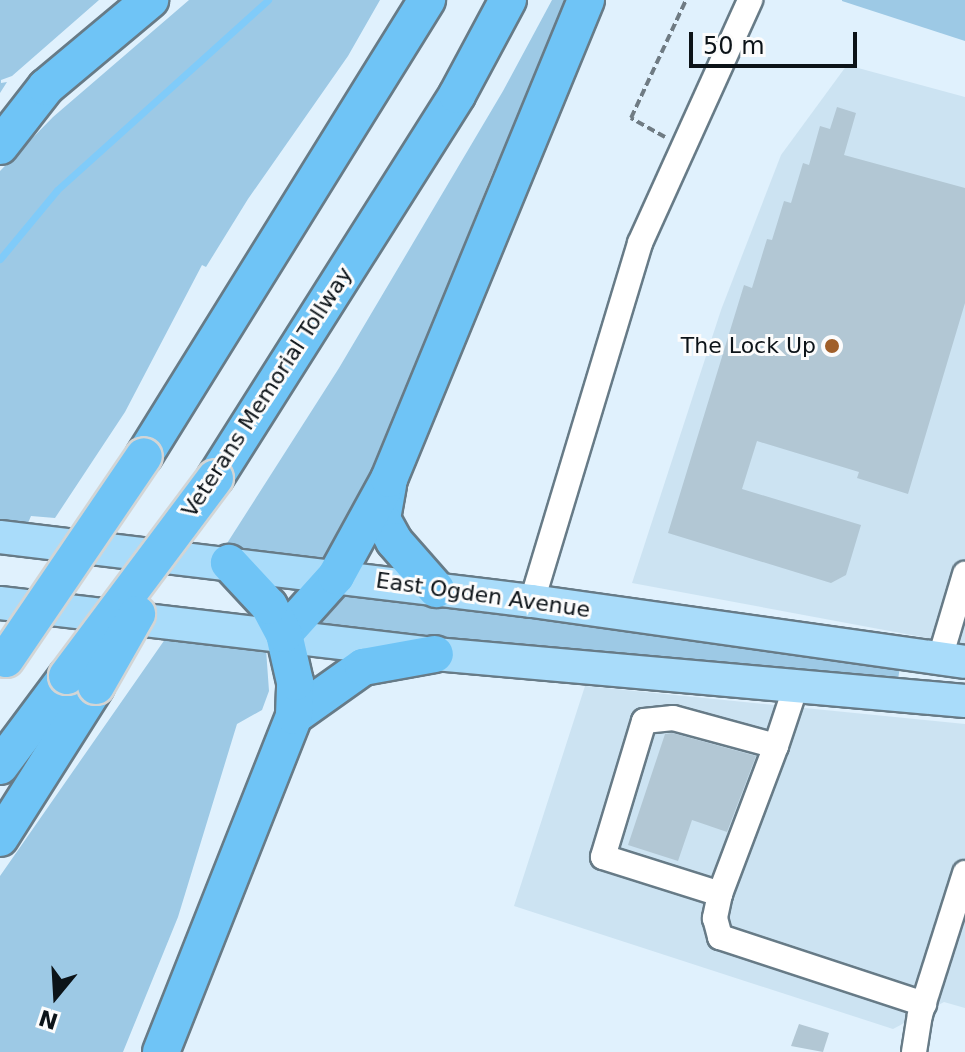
<!DOCTYPE html>
<html>
<head>
<meta charset="utf-8">
<style>
  body { margin:0 }
  #map { position:relative; width:965px; height:1052px; overflow:hidden; background:#e0f1fd; font-family:"DejaVu Sans",sans-serif }
  div>[style] { position:absolute }
  [style*='--x'] { left:calc(var(--x)*1px); top:calc(var(--y)*1px); width:calc(var(--w)*1px); rotate:calc(var(--a)*1deg) }
  .built>* { inset:0; background:#cce3f2 }
  .green>* { inset:0; background:#9dc9e5 }
  .stream>* { height:7px; margin:-3.5px; padding:0 3.5px; transform-origin:3.5px; border-radius:3.5px; background:#80cbf9 }
  .building>* { inset:0; background:#b2c7d4 }
  .path>* { height:4px; margin-top:-2px; transform-origin:0; background:repeating-linear-gradient(90deg,#6f7b83 0 8px,transparent 0 12px) }
  .roads { filter:drop-shadow(2px 0 #677b87) drop-shadow(-2px 0 #677b87) drop-shadow(0 2px #677b87) drop-shadow(0 -2px #677b87) }
  .minor>* { height:24px; margin:-12px; padding:0 12px; transform-origin:12px; border-radius:12px; background:#fff }
  .major>* { height:32px; margin:-16px; padding:0 16px; transform-origin:16px; border-radius:16px; background:#a9dcfa }
  .highway>* { height:36px; margin:-18px; padding:0 18px; transform-origin:18px; border-radius:18px; background:#6fc4f6 }
  .bridges { filter:drop-shadow(2px 0 #d3d5d5) drop-shadow(-2px 0 #d3d5d5) drop-shadow(0 2px #d3d5d5) drop-shadow(0 -2px #d3d5d5) }
  .highway-bridge>* { height:36px; margin:-18px; padding:0 18px; transform-origin:18px; border-radius:18px; background:#6fc4f6 }
  .dots>* { width:22px; height:22px; translate:-50% -50%; box-sizing:border-box; border:4px solid #fcfcfc; border-radius:50% }
  span { translate:-50% -50%; white-space:nowrap; text-align:center; line-height:1.15; -webkit-text-stroke:6px #fcfcfc; paint-order:stroke }
  .poi-label { font-size:22px; color:#0c1318 }
  .right { translate:-100% -50%; text-align:right }
  .street-label { font-size:22px; color:#0c1318 }
  .north { position:absolute; left:16px; top:956px; width:80px; height:80px; -webkit-text-stroke:6px #fcfcfc; paint-order:stroke; rotate:198deg; font-size:22px; font-weight:700; line-height:32px; text-align:center; color:#0c1318 }
  .north::after { content:''; display:block; margin:auto; width:28px; height:36px; background:#0c1318; clip-path:polygon(50% 0,100% 100%,50% 72%,0 100%) }
  .scale { position:absolute; left:689px; top:32px; width:168px; height:36px; box-sizing:border-box; border:4px solid #0c1318; border-top:0; padding-left:10px; font-size:24px; line-height:28px; white-space:nowrap; color:#0c1318; -webkit-text-stroke:6px #fcfcfc; paint-order:stroke }
</style>
</head>
<body>
<div id="map">
  <div class="built">
    <div style="clip-path:polygon(847px 65px,965px 97px,965px 645px,632px 583px,721px 310px,781px 155px)"></div>
    <div style="clip-path:polygon(585px 686px,965px 724px,965px 1008px,944px 1002px,893px 1029px,514px 906px)"></div>
  </div>
  <div class="green">
    <div style="clip-path:polygon(0 0,99px 0,12px 76px,1px 80px,1px 83px,7px 82px,0 93px)"></div>
    <div style="clip-path:polygon(189px 0,380px 0,348px 56px,248px 199px,206px 267px,202px 265px,125px 412px,55px 518px,31px 516px,28px 523px,0 520px,0 171px,53px 117px)"></div>
    <div style="clip-path:polygon(552px 0,570px 0,492px 174px,343px 547px,332px 559px,224px 548px,339px 368px,503px 91px)"></div>
    <div style="clip-path:polygon(965px 0,965px 41px,842px 1px,842px 0)"></div>
    <div style="clip-path:polygon(341px 591px,900px 666px,898px 680px,520px 649px,304px 624px)"></div>
    <div style="clip-path:polygon(168px 635px,266px 649px,269px 691px,262px 710px,237px 724px,178px 917px,123px 1052px,0 1052px,0 876px)"></div>
  </div>
  <div class="stream">
    <div style="--x:0;--y:259;--w:89;--a:-50.4"></div>
    <div style="--x:57;--y:190;--w:284;--a:-42"></div>
  </div>
  <div class="building">
    <div style="clip-path:polygon(837px 107px,856px 113px,844px 155px,965px 188px,965px 303px,908px 494px,857px 478px,859px 472px,757px 441px,742px 489px,861px 525px,846px 575px,831px 583px,668px 533px,744px 285px,752px 288px,767px 239px,772px 240px,784px 201px,791px 203px,803px 163px,809px 165px,820px 126px,830px 129px)"></div>
    <div style="clip-path:polygon(672px 733px,756px 756px,727px 832px,692px 820px,678px 861px,628px 845px,665px 734px)"></div>
    <div style="clip-path:polygon(799px 1024px,829px 1033px,823px 1052px,791px 1046px)"></div>
  </div>
  <div class="path">
    <div style="--x:665;--y:137;--w:39;--a:-151"></div>
    <div style="--x:631;--y:118;--w:130;--a:-65"></div>
  </div>
  <div class="roads">
    <div class="minor">
      <div style="--x:532;--y:601;--w:374;--a:-73.2"></div>
      <div style="--x:640;--y:243;--w:267;--a:-65.6"></div>
      <div style="--x:940;--y:658;--w:88;--a:-73.4"></div>
      <div style="--x:776;--y:746;--w:107;--a:-164.8"></div>
      <div style="--x:673;--y:718;--w:29;--a:174"></div>
      <div style="--x:644;--y:721;--w:142;--a:106.8"></div>
      <div style="--x:603;--y:857;--w:123;--a:17.5"></div>
      <div style="--x:720;--y:894;--w:158;--a:-69.3"></div>
      <div style="--x:776;--y:746;--w:63;--a:-71.6"></div>
      <div style="--x:720;--y:894;--w:25;--a:102"></div>
      <div style="--x:715;--y:918;--w:20;--a:75"></div>
      <div style="--x:720;--y:937;--w:215;--a:18.2"></div>
      <div style="--x:914;--y:1052;--w:37;--a:-81"></div>
      <div style="--x:920;--y:1015;--w:149;--a:-72.4"></div>
    </div>
    <div class="major">
      <div style="--x:0;--y:537;--w:536;--a:6.86"></div>
      <div style="--x:532;--y:601;--w:437;--a:8"></div>
      <div style="--x:0;--y:603;--w:438;--a:6.7"></div>
      <div style="--x:435;--y:654;--w:532;--a:5.07"></div>
    </div>
    <div class="highway">
      <div style="--x:0;--y:146;--w:75;--a:-52.1"></div>
      <div style="--x:46;--y:87;--w:136;--a:-39.9"></div>
      <div style="--x:144;--y:456;--w:537;--a:-58.18"></div>
      <div style="--x:215;--y:478;--w:453;--a:-57.7"></div>
      <div style="--x:457;--y:95;--w:108;--a:-61.8"></div>
      <div style="--x:388;--y:485;--w:35;--a:100"></div>
      <div style="--x:382;--y:519;--w:25;--a:61"></div>
      <div style="--x:394;--y:541;--w:64;--a:48.8"></div>
      <div style="--x:284;--y:634;--w:78;--a:-48.1"></div>
      <div style="--x:336;--y:576;--w:111;--a:-61.3"></div>
      <div style="--x:389;--y:479;--w:518;--a:-67.64"></div>
      <div style="--x:294;--y:716;--w:85;--a:-35.4"></div>
      <div style="--x:363;--y:667;--w:73;--a:-10.2"></div>
      <div style="--x:0;--y:766;--w:112;--a:-53.3"></div>
      <div style="--x:0;--y:838;--w:180;--a:-57.7"></div>
      <div style="--x:161;--y:1052;--w:361;--a:-68.4"></div>
      <div style="--x:294;--y:716;--w:34;--a:-88"></div>
      <div style="--x:295;--y:682;--w:49;--a:-102.9"></div>
      <div style="--x:284;--y:634;--w:32;--a:-118"></div>
      <div style="--x:269;--y:606;--w:59;--a:-132.9"></div>
    </div>
  </div>
  <div class="bridges">
    <div class="highway-bridge">
      <div style="--x:6;--y:659;--w:245;--a:-55.8"></div>
      <div style="--x:67;--y:676;--w:247;--a:-53.2"></div>
      <div style="--x:96;--y:686;--w:83;--a:-60.3"></div>
    </div>
  </div>
  <div class="dots">
    <div style="left:832px;top:346px;background:#a05f2a"></div>
  </div>
  <div class="poi-label">
    <span class="right" style="left:816px;top:346px">The Lock Up</span>
  </div>
  <div class="street-label">
    <span style="left:267px;top:392px;rotate:-57deg">Veterans Memorial Tollway</span>
    <span style="left:483px;top:595px;rotate:8deg">East Ogden Avenue</span>
  </div>
  <div class="north">N</div>
  <div class="scale">50 m</div>
</div>
</body>
</html>
